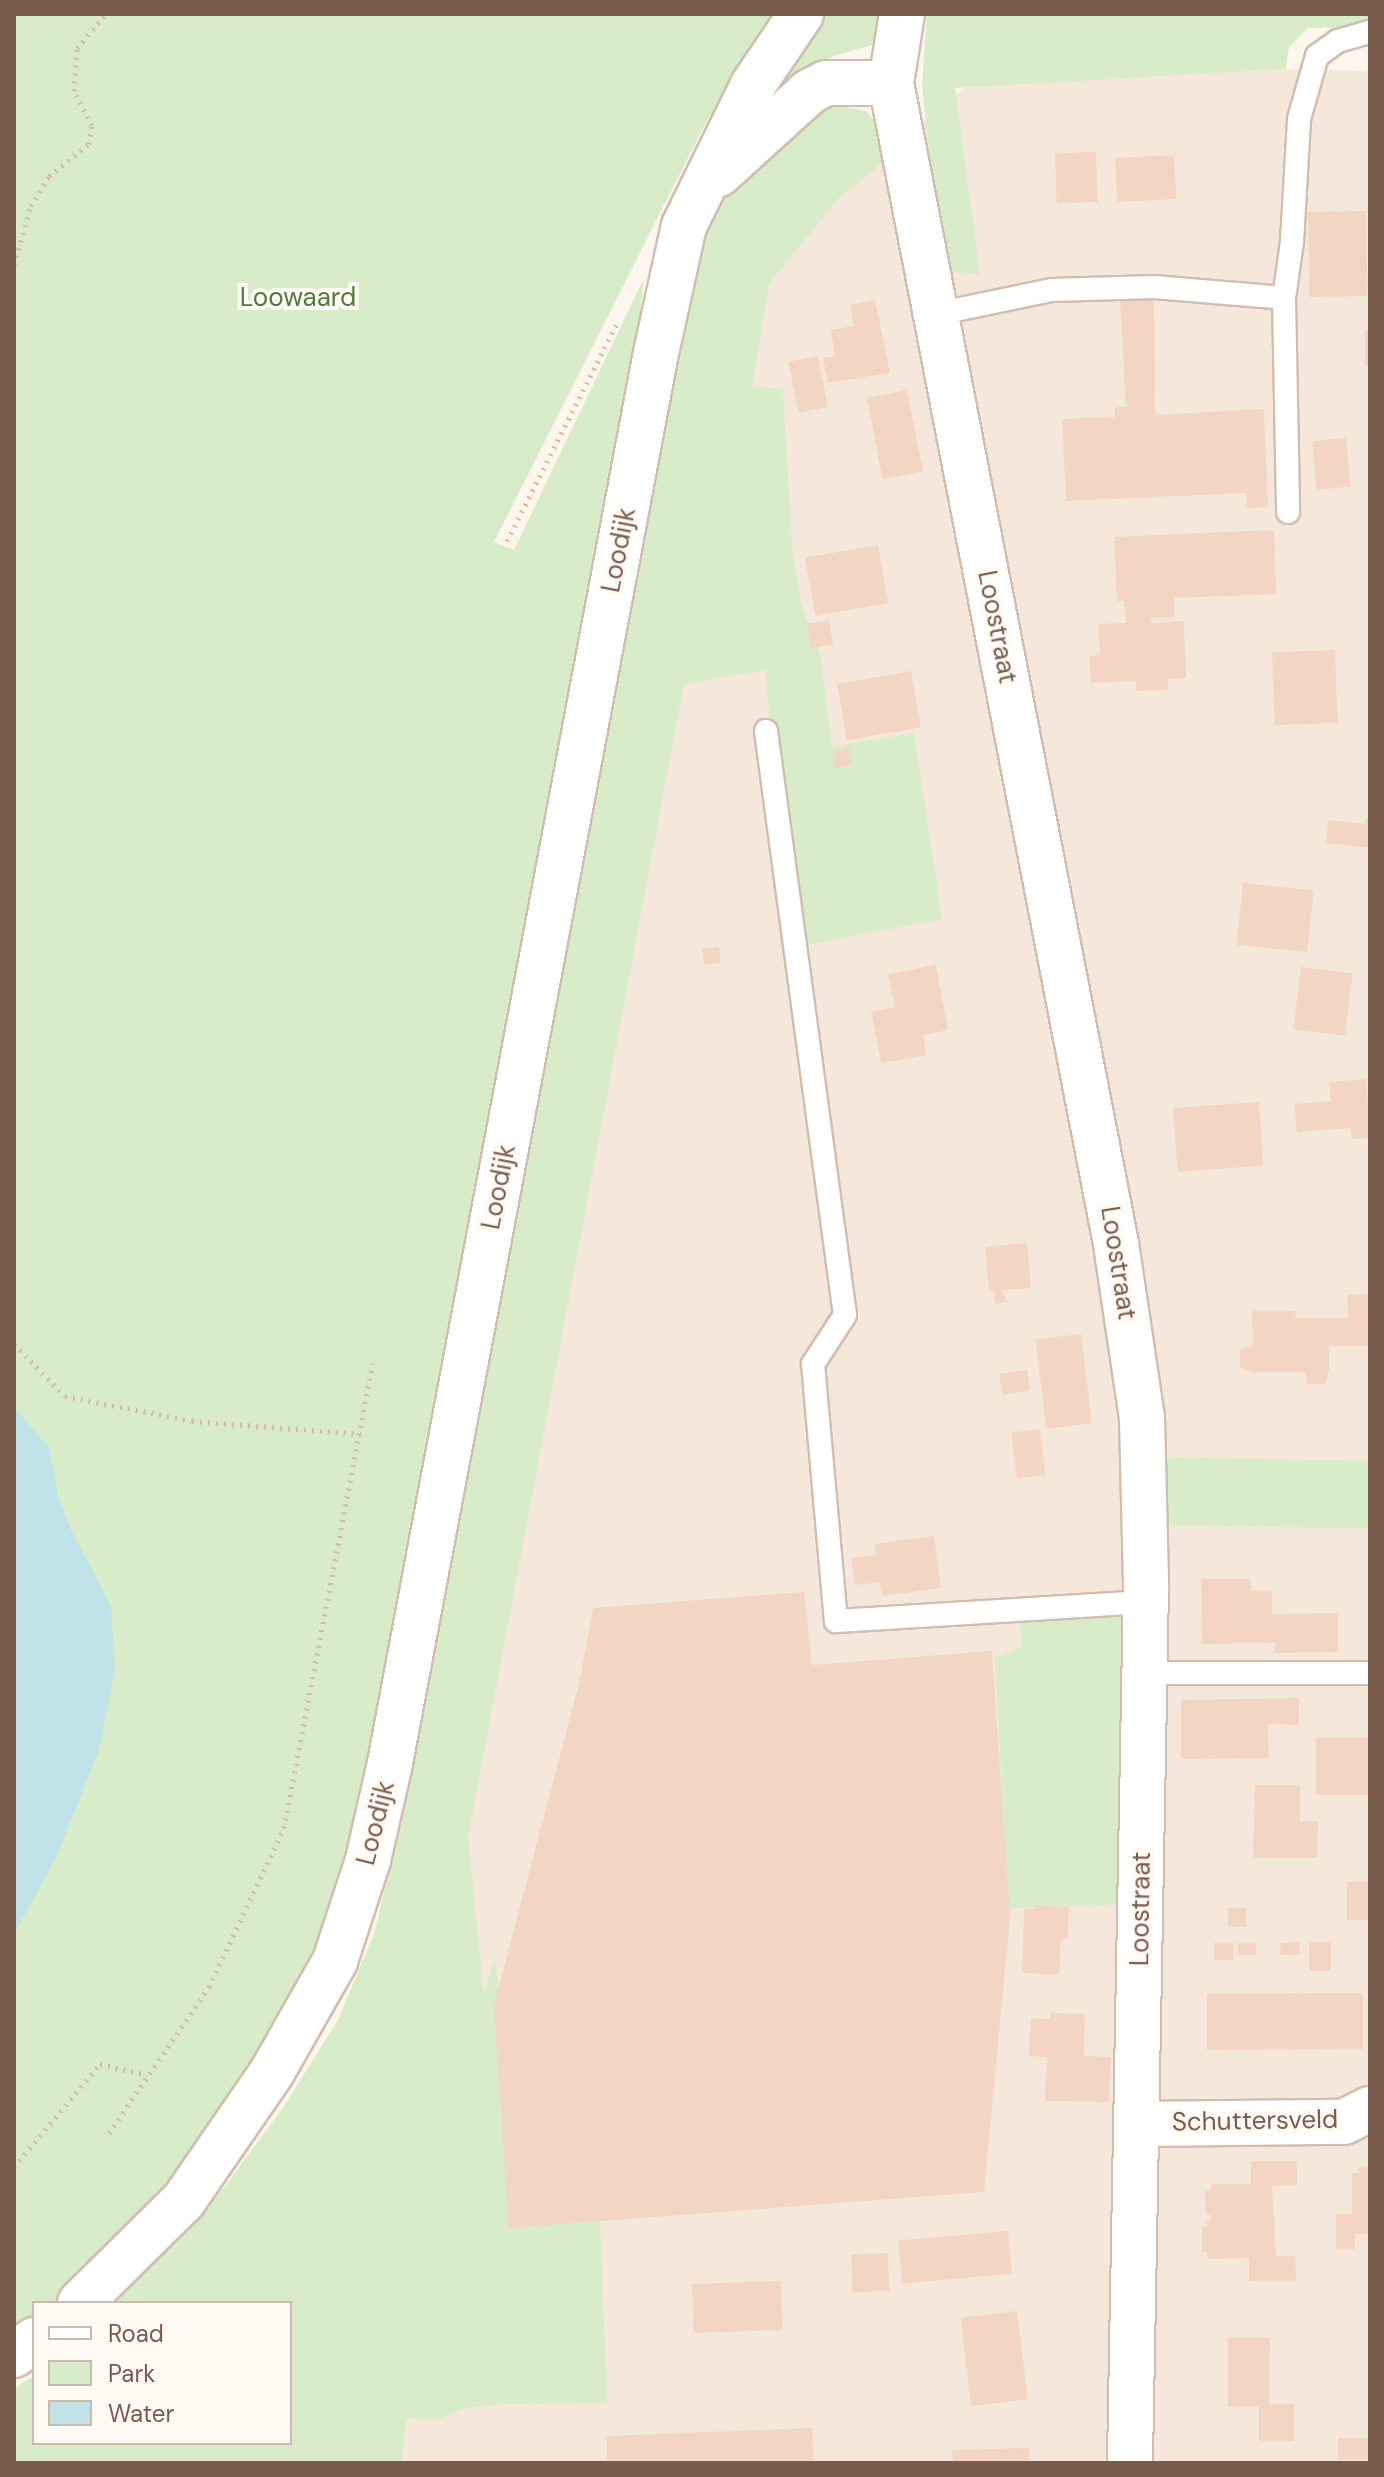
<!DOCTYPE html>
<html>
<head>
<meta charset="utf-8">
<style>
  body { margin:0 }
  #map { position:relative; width:1384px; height:2477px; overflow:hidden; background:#fdf6ec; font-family:"DM Sans",sans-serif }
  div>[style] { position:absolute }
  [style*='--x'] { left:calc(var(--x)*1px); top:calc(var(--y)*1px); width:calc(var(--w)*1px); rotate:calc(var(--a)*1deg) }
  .residential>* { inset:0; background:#f5e8da }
  .green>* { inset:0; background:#d8ecc9; transform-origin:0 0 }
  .water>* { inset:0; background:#bfe3e8 }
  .building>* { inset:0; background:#f3d5c3; transform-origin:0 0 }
  .path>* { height:5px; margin-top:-2.5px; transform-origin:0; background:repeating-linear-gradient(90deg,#d9b8a5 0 2px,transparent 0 8px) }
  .roads { filter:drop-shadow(2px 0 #d1beb0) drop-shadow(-2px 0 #d1beb0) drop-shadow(0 2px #d1beb0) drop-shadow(0 -2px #d1beb0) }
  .lane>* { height:22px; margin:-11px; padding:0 11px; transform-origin:11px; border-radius:11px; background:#fff }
  .street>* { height:44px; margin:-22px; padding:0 22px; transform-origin:22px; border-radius:22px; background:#fff }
  .secondary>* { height:44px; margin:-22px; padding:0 22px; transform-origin:22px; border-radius:22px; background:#fff }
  span { translate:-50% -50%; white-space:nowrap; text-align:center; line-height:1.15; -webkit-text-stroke:8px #fffaf3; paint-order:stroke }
  .park-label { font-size:26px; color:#537a41 }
  .street-label { font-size:26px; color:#7a5c4d }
  .frame { position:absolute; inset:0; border:16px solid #7a5c4d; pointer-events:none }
  .legend { position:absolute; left:32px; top:2301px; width:260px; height:144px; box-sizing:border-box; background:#fffaf3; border:2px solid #cabbb1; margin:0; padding:10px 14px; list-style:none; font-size:24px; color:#7a5c4d }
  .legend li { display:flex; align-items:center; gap:16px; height:40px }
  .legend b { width:40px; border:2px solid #cabbb1 }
</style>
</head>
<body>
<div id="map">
  <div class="residential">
    <div style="clip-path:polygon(997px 63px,1370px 71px,1370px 2463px,42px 2463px,290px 2443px,290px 2303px,383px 2086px,727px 276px)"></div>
  </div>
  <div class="green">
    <div style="clip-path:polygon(14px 14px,777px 14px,736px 69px,701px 132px,494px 542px,514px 550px,644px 278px,638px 336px,387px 1655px,362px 1807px,302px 2001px,190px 2165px,105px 2259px,55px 2303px,34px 2303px,34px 2322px,14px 2339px)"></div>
    <div style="clip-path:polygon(815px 14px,882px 14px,879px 43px,834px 56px,775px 86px)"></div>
    <div style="clip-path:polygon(927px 14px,1370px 14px,1370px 27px,1308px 28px,1289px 47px,1286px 69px,955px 88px,980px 274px,942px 271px,922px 86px)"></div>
    <div style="clip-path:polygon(839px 106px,867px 111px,874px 121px,885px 161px,839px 198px,769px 283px,752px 386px,783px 389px,792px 546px,801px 602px,821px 659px,832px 747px,914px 733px,942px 919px,792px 948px,765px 670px,684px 684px,468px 1838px,484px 1995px,495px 1957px,523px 2223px,600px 2218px,607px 2403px,505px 2404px,466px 2408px,435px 2420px,407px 2418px,401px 2463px,14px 2463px,14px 2389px,34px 2375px,34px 2443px,290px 2443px,290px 2303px,116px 2303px,222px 2190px,284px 2106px,338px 2020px,375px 1931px,402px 1814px,427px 1662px,699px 227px,728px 188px,823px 109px)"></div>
    <div style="left:1162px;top:1457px;width:208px;height:68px;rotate:1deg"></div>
    <div style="clip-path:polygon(1020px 1616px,1133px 1617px,1132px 1904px,1008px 1908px,995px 1657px,1021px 1648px)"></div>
  </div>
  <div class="water">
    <div style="clip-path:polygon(14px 1407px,49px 1448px,58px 1496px,71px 1530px,111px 1606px,115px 1671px,99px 1750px,57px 1856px,14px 1934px)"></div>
  </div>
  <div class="building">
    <div style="left:1096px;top:152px;width:50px;height:41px;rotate:88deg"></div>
    <div style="left:1174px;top:155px;width:44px;height:59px;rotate:87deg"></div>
    <div style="left:1366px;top:211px;width:85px;height:58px;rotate:89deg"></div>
    <div style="clip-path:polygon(1154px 299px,1155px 415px,1264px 409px,1268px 507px,1247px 508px,1246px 493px,1066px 501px,1062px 419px,1115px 417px,1115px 407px,1126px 407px,1120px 300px)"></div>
    <div style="clip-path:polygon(875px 300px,890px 373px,828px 383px,823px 358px,835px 356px,831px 330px,854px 326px,850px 305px)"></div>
    <div style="left:1365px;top:330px;width:5px;height:36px"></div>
    <div style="left:818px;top:356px;width:52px;height:30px;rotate:79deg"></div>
    <div style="left:907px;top:390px;width:83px;height:41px;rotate:79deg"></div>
    <div style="left:1346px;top:438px;width:49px;height:34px;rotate:85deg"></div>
    <div style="clip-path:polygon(1274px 530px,1276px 594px,1174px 598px,1175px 617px,1151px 618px,1151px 623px,1184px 621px,1186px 678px,1168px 679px,1168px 690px,1136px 691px,1136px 681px,1091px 683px,1089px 656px,1100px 655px,1098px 624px,1126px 623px,1124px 601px,1117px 601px,1114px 537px)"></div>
    <div style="left:878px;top:545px;width:59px;height:74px;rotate:80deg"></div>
    <div style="left:829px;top:620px;width:25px;height:22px;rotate:81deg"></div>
    <div style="left:1335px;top:650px;width:73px;height:63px;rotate:88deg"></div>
    <div style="left:911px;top:671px;width:57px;height:75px;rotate:80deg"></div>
    <div style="clip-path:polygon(849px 747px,852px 764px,835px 769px,833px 751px)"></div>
    <div style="clip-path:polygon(1365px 819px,1370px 819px,1370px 848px,1326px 843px,1328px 820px,1365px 824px)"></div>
    <div style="left:1243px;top:883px;width:71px;height:62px;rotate:6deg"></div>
    <div style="left:719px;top:947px;width:16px;height:17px;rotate:83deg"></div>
    <div style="clip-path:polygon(936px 965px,948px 1030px,923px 1035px,926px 1055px,881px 1063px,871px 1012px,895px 1007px,888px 974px)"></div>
    <div style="left:1301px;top:967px;width:52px;height:63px;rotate:7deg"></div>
    <div style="clip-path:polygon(1366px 1079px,1370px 1138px,1352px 1139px,1351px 1128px,1297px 1132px,1294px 1104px,1331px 1101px,1329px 1082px)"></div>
    <div style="left:1259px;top:1102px;width:64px;height:86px;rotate:86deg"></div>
    <div style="clip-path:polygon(1027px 1243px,1031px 1288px,1001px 1290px,1008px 1302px,995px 1304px,994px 1291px,989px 1291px,985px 1247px)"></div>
    <div style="clip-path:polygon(1370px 1294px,1370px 1346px,1329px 1346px,1329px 1370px,1325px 1384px,1307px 1384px,1305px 1372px,1253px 1372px,1240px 1367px,1240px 1350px,1253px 1346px,1252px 1311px,1295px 1311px,1296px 1318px,1348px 1318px,1347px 1295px)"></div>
    <div style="left:1081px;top:1334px;width:90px;height:46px;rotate:83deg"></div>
    <div style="left:1027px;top:1370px;width:21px;height:28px;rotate:82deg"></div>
    <div style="left:1040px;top:1429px;width:46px;height:29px;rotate:83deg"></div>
    <div style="clip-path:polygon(934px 1536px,941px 1588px,882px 1596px,880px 1582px,855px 1585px,851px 1558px,876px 1555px,875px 1544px)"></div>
    <div style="clip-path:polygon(1201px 1579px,1250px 1579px,1251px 1591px,1272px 1591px,1272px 1614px,1338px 1613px,1338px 1652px,1274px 1653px,1275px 1643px,1202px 1644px)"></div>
    <div style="clip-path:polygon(804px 1592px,812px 1665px,992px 1651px,1010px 1917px,984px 2192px,509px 2228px,494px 2005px,579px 1684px,593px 1608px)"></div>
    <div style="clip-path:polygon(1299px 1698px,1299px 1725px,1268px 1724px,1269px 1758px,1181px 1759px,1181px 1700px)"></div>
    <div style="left:1370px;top:1738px;width:57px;height:54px;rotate:90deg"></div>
    <div style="clip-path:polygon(1255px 1785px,1300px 1785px,1300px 1821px,1318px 1821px,1317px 1858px,1253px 1858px)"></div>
    <div style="left:1347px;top:1882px;width:23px;height:38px"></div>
    <div style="clip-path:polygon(1035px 1905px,1069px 1907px,1068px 1939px,1061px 1939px,1059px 1975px,1022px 1973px,1024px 1909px,1035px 1909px)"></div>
    <div style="left:1246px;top:1908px;width:19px;height:18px;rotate:90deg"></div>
    <div style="clip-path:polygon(1299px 1942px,1300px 1955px,1280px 1955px,1281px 1943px)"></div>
    <div style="left:1331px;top:1942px;width:29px;height:22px;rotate:90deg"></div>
    <div style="left:1214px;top:1943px;width:19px;height:17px"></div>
    <div style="left:1238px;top:1943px;width:18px;height:12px"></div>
    <div style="clip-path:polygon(1333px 1993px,1363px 1993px,1363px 2049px,1207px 2050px,1207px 1994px)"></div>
    <div style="clip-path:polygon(1051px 2013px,1085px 2014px,1084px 2056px,1111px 2057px,1109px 2102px,1045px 2101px,1047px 2057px,1029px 2056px,1031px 2018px,1051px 2019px)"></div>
    <div style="clip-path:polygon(1251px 2161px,1297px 2161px,1297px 2185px,1272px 2186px,1276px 2256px,1295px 2256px,1296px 2281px,1249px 2281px,1249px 2258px,1208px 2259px,1207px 2252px,1202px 2252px,1202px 2227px,1207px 2227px,1207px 2220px,1211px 2220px,1211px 2215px,1206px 2215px,1205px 2191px,1211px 2191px,1211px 2184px,1251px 2184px)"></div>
    <div style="clip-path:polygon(1359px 2167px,1370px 2167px,1370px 2234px,1355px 2234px,1355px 2249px,1336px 2249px,1336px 2214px,1352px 2214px,1352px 2173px,1359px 2173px)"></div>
    <div style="left:1008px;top:2231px;width:43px;height:110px;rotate:85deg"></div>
    <div style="left:888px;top:2253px;width:38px;height:37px;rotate:88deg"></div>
    <div style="left:781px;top:2281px;width:49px;height:89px;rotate:88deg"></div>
    <div style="left:1017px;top:2311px;width:89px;height:57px;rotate:83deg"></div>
    <div style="clip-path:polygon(1228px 2338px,1270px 2338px,1269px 2404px,1294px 2404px,1294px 2441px,1259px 2441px,1259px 2406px,1228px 2407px)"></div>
    <div style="clip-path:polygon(812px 2428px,814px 2463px,593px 2463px,607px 2460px,607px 2436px)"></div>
    <div style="left:1338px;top:2438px;width:32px;height:22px"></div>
    <div style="clip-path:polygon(1029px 2448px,1030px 2463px,953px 2463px,952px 2450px)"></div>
  </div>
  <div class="path">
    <div style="--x:14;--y:265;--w:61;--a:-73.9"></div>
    <div style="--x:31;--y:206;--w:35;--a:-59"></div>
    <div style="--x:49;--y:176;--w:51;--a:-38.7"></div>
    <div style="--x:89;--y:144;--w:19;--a:-81"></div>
    <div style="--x:92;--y:125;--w:38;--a:-118"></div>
    <div style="--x:74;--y:91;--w:43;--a:-86"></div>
    <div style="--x:77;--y:48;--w:45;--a:-49.5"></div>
    <div style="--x:507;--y:541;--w:246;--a:-63.2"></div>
    <div style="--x:14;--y:1344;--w:73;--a:45.6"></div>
    <div style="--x:65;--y:1396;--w:129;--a:11.1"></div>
    <div style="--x:192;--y:1421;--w:169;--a:4.4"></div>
    <div style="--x:109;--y:2133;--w:177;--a:-55.6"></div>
    <div style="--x:209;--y:1987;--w:176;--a:-64.7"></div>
    <div style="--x:284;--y:1828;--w:473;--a:-79.2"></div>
    <div style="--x:14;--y:2167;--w:134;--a:-50.1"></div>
    <div style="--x:100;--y:2064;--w:48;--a:13.2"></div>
  </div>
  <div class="roads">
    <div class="lane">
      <div style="--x:1284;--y:298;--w:214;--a:88.9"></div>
      <div style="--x:936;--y:314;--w:118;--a:-11.7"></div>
      <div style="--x:1052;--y:290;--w:102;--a:-1.7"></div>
      <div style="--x:1154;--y:287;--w:130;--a:4.8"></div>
      <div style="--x:1284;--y:298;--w:57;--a:-81.9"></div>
      <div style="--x:1292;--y:242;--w:123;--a:-86.7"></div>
      <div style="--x:1299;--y:119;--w:66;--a:-74.1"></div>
      <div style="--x:1317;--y:56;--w:26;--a:-36"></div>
      <div style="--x:1338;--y:41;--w:33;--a:-16"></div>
      <div style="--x:766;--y:731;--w:589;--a:82.3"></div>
      <div style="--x:845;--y:1315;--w:59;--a:123.1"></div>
      <div style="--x:813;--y:1364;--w:258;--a:84.9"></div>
      <div style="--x:836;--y:1621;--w:311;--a:-3.5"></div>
      <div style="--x:1145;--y:1673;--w:225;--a:0"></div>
    </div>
    <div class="street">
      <div style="--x:1137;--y:2124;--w:207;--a:-0.6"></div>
      <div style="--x:1344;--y:2122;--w:29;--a:-27"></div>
    </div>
    <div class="secondary">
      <div style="--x:902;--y:14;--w:70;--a:99.1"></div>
      <div style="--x:891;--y:83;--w:1183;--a:79.03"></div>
      <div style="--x:1116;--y:1244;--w:176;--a:81.5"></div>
      <div style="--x:1142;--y:1418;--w:169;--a:88.6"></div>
      <div style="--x:1146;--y:1587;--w:876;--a:91.05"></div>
      <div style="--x:719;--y:174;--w:122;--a:-42.3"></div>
      <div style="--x:809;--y:92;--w:19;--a:-28"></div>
      <div style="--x:826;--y:83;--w:65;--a:0"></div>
      <div style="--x:80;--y:2303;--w:146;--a:-44.7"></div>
      <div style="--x:184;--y:2200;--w:155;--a:-55.5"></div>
      <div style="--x:272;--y:2072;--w:128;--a:-60.4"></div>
      <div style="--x:335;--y:1961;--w:106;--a:-71.9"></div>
      <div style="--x:368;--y:1860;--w:99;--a:-77.2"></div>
      <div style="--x:390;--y:1763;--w:1435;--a:-79.32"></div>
      <div style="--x:656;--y:353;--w:130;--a:-77.6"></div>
      <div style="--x:684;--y:226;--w:157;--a:-63.9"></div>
      <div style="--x:753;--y:85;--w:86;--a:-55.9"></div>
      <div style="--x:14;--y:2355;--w:25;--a:-37"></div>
    </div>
  </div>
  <div class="park-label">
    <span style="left:298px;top:298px">Loowaard</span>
  </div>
  <div class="street-label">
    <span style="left:619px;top:550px;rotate:-79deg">Loodijk</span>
    <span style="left:997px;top:627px;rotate:79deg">Loostraat</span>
    <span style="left:499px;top:1187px;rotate:-79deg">Loodijk</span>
    <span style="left:1118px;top:1263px;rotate:81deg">Loostraat</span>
    <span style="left:376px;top:1823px;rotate:-76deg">Loodijk</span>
    <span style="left:1141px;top:1909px;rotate:-89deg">Loostraat</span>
    <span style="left:1255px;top:2121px;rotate:-1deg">Schuttersveld</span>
  </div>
  <div class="frame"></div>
  <ul class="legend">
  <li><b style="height:10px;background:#fff"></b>Road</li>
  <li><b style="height:22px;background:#d8ecc9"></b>Park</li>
  <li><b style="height:22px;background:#bfe3e8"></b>Water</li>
  </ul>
</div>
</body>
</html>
